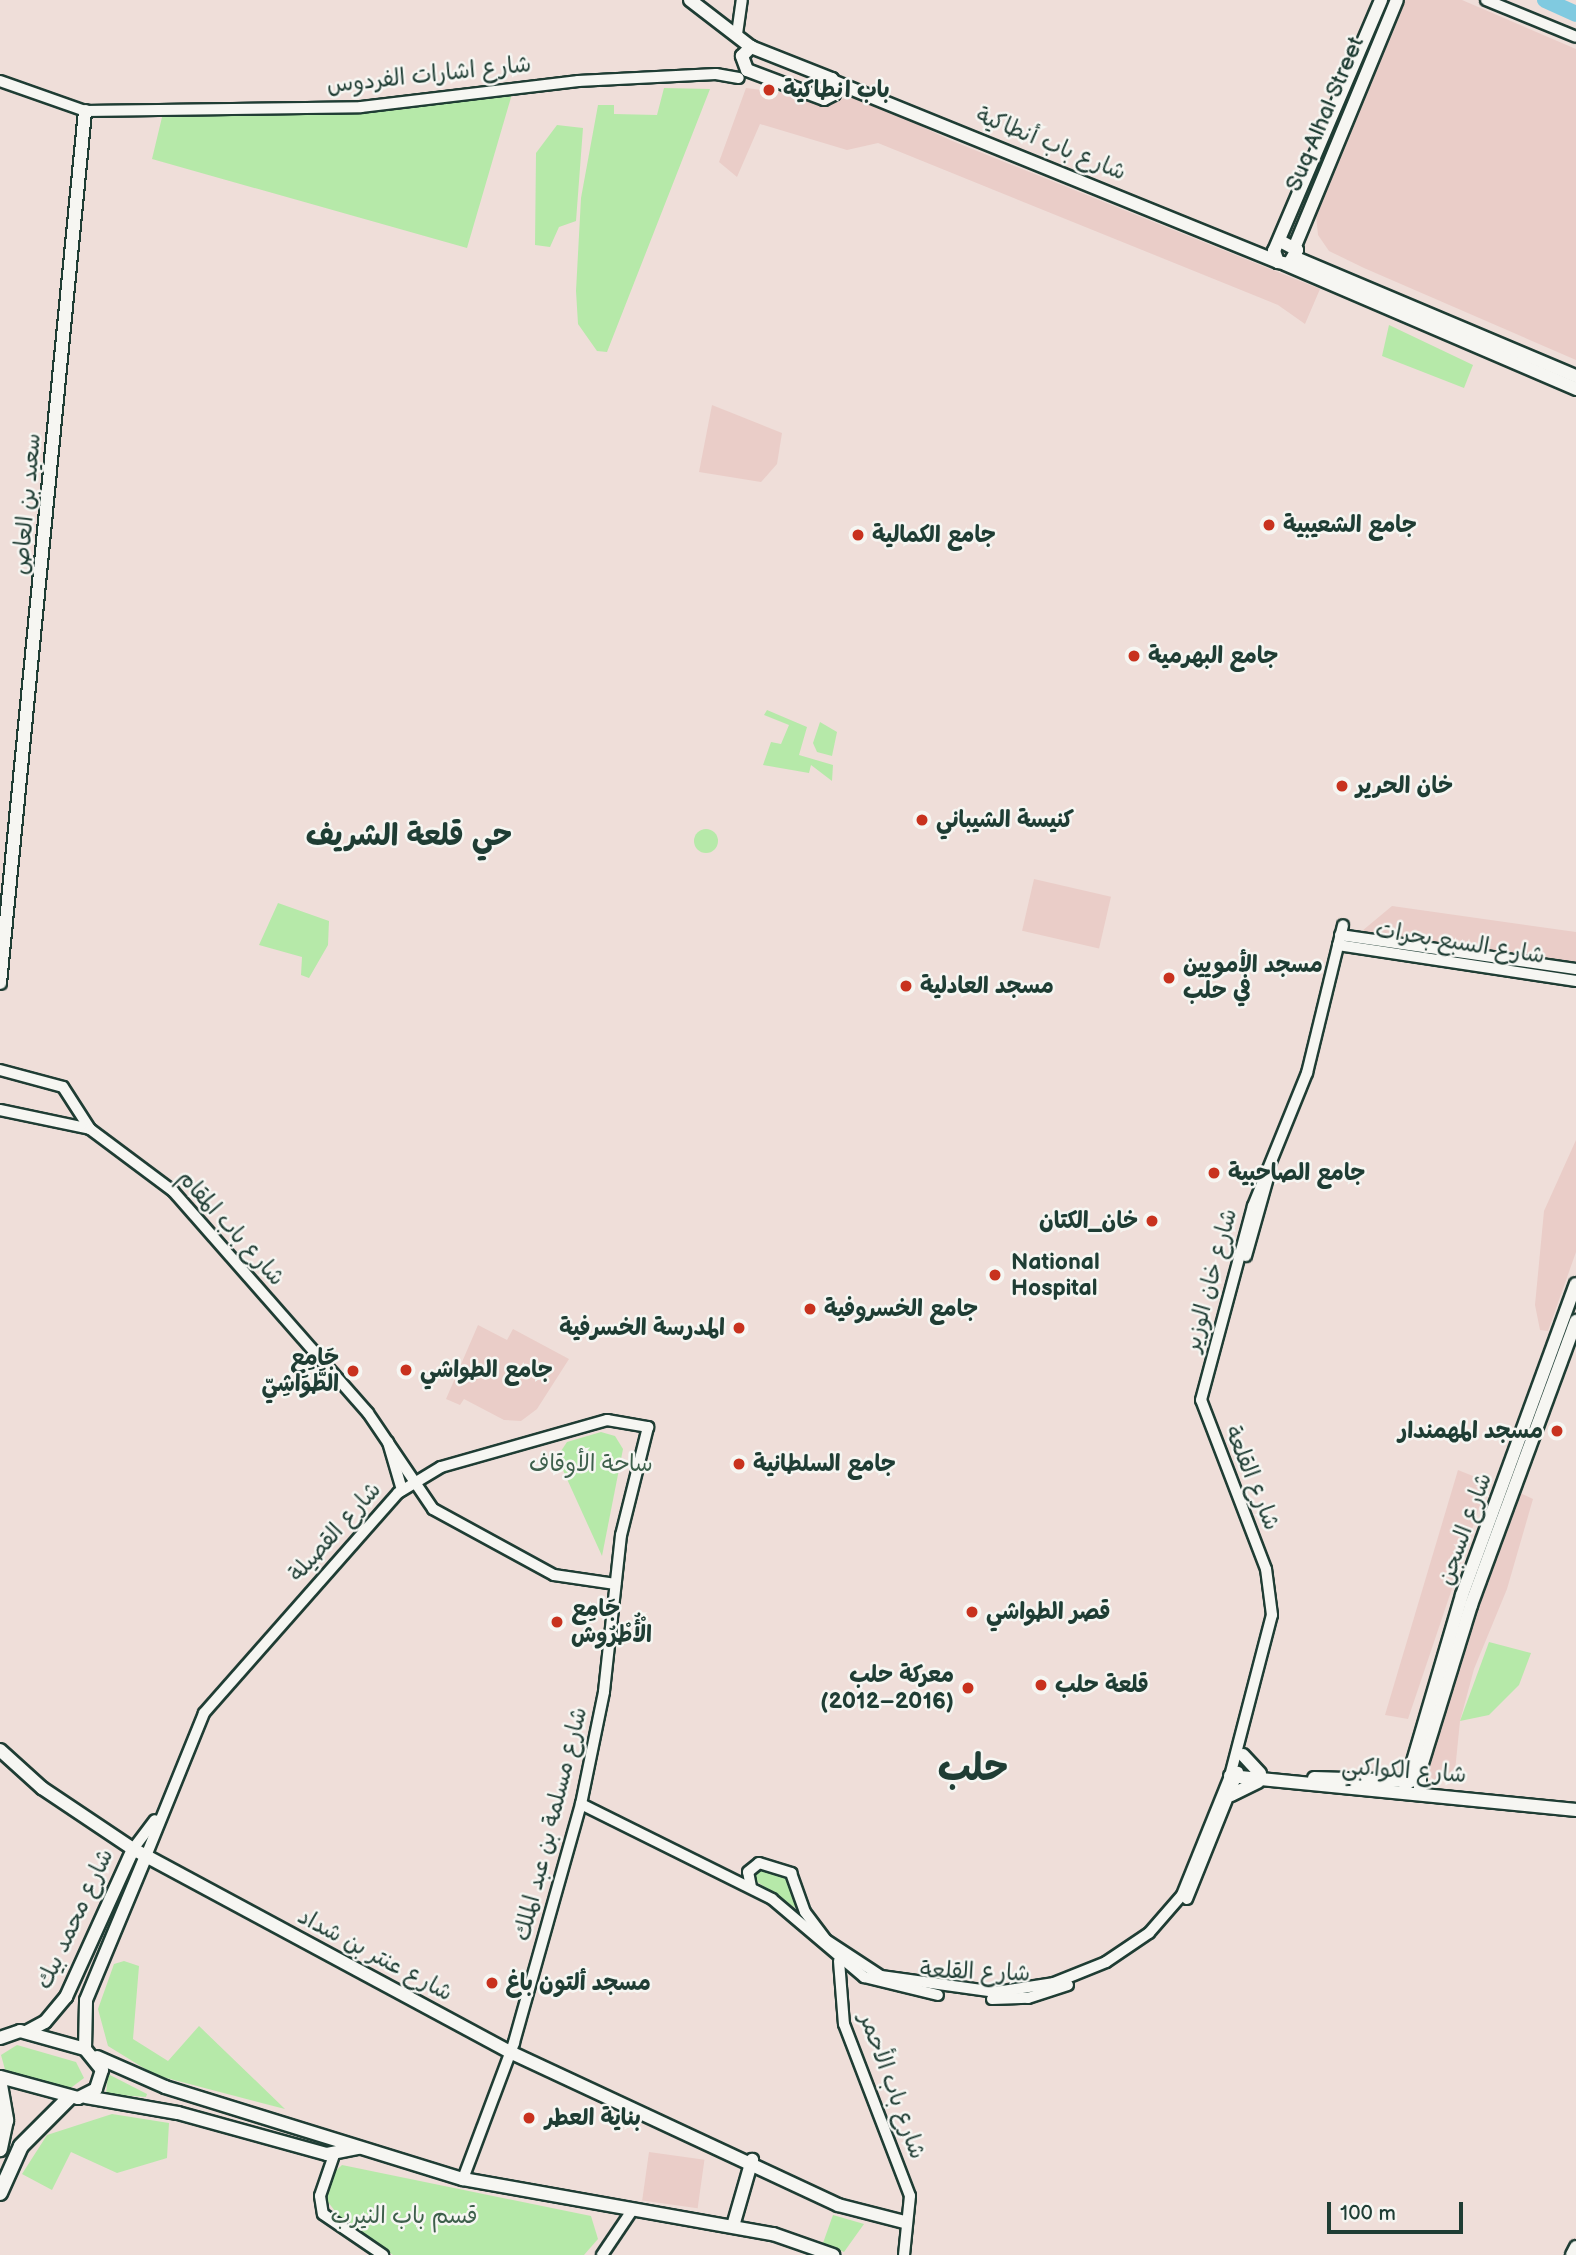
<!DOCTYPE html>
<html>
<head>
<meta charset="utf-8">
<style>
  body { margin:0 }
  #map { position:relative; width:1576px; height:2255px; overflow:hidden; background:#efded9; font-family:"Balsamiq Sans","Playpen Sans Arabic",sans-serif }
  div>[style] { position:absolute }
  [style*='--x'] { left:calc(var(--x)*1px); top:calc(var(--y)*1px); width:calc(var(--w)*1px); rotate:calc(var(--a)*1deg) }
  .built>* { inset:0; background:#eacdc8; transform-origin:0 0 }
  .green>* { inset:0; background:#b6e9a9 }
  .round { border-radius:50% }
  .river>* { height:16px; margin:-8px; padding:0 8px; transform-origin:8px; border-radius:8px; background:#80cae0 }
  .roads { filter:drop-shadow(2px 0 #1f3d34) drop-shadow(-2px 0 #1f3d34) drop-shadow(0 2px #1f3d34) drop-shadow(0 -2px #1f3d34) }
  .tertiary>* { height:10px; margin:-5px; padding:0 5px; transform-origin:5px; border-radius:5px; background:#f6f6f2 }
  .secondary>* { height:12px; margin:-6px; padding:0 6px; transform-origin:6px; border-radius:6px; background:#f6f6f2 }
  .primary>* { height:14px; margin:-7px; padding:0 7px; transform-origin:7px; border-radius:7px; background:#f6f6f2 }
  .dots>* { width:19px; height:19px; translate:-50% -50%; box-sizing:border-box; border:4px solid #f6f6f2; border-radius:50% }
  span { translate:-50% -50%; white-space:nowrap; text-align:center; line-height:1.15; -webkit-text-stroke:5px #f6f6f2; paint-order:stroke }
  .street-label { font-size:23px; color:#1f3d34 }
  .poi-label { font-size:23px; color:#1f3d34; font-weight:700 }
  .left { translate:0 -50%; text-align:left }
  .right { translate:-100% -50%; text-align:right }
  .park-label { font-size:23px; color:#3d5f4b }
  .district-label { font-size:30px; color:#1f3d34; font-weight:700 }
  .town-label { font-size:37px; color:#1f3d34; font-weight:700 }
  .scale { position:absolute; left:1327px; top:2202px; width:136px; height:32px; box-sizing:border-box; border:4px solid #1f3d34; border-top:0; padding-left:9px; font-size:21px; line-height:24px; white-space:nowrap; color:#1f3d34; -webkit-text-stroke:5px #f6f6f2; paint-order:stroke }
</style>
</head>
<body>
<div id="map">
  <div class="built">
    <div style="clip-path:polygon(1404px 0,1462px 0,1576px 49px,1576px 360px,1364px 268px,1329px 251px,1318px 235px,1316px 215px)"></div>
    <div style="clip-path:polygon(746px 88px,840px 100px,854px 94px,950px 140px,1320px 289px,1305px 324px,1278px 305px,878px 143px,847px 150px,760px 124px,737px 177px,719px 162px)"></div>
    <div style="clip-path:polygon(712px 405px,782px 433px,777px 464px,761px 482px,699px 472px)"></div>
    <div style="left:1034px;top:879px;width:79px;height:53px;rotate:13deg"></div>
    <div style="clip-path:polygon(1392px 906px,1576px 932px,1576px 965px,1362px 931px)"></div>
    <div style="clip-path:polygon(1576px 1140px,1576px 1252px,1548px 1331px,1540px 1330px,1535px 1305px,1544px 1211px)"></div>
    <div style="clip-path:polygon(478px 1325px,507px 1340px,513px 1329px,569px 1359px,537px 1409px,521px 1421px,504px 1420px,464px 1399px,460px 1405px,446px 1399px)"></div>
    <div style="clip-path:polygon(1458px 1470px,1488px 1482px,1408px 1719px,1385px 1715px)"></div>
    <div style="clip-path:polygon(1514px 1490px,1533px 1499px,1507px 1589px,1474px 1669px,1460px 1721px,1454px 1781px,1433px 1779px,1424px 1770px)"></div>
    <div style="left:649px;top:2152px;width:56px;height:49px;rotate:8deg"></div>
  </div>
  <div class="green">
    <div style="clip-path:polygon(664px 88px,710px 89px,607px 352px,597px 351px,578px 324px,576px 291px,581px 198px,598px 105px,614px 105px,614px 114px,657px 115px)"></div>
    <div style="clip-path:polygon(512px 94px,467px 248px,152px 159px,163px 113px,397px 110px)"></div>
    <div style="clip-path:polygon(557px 125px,583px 128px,576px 221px,559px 227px,550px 247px,535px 245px,536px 153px)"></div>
    <div style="clip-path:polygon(1389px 325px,1473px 365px,1464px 388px,1382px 356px)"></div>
    <div style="clip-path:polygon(767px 710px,807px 727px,799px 755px,833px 765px,832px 781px,811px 765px,809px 773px,763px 765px,771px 742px,781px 744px,789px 725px,764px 715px)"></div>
    <div style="clip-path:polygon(820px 722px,837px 732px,832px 756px,817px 752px,813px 743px)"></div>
    <div class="round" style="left:694px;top:829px;width:24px;height:24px"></div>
    <div style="clip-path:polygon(278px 903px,329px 921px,328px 945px,309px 978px,301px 975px,302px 957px,259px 945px)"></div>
    <div style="clip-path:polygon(601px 1432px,615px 1436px,623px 1449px,602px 1556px,557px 1457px,567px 1442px)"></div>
    <div style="clip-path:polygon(1489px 1642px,1531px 1653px,1519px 1685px,1489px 1715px,1460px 1721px)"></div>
    <div style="clip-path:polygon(759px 1867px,788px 1875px,797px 1909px,753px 1879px)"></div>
    <div style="clip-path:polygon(124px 1961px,139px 1966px,133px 2039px,168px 2061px,199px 2026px,285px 2109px,155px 2075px,108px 2046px,98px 2009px,114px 1964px)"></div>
    <div style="clip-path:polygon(17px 2045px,76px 2062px,84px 2078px,68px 2090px,6px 2073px,1px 2055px)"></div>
    <div style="clip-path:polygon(108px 2074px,147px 2094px,146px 2097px,106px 2094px)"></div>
    <div style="clip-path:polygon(112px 2114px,169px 2123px,167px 2158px,117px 2173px,71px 2152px,52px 2190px,22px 2174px,47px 2135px)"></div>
    <div style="clip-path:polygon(342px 2165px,591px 2216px,598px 2239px,584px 2255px,393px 2255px,344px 2223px,325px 2198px,329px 2177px)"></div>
    <div style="clip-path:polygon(833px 2215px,864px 2224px,844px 2252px,823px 2243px)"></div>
  </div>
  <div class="river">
    <div style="--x:1545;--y:0;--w:34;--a:24"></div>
  </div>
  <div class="roads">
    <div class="tertiary">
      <div style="--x:1486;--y:0;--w:97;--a:22.3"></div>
      <div style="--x:737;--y:34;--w:34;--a:-82"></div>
      <div style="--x:0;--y:81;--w:90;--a:19.4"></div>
      <div style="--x:85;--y:111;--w:276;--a:-0.8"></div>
      <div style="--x:361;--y:107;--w:219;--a:-6.8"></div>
      <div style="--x:578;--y:81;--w:138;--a:-2.9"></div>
      <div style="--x:716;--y:74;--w:23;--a:10"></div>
      <div style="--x:1340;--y:935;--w:238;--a:8.2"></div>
      <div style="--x:1338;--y:945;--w:241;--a:8.6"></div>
      <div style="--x:0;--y:1070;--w:65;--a:15.1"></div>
      <div style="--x:63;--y:1087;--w:50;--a:57.3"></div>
      <div style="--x:0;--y:1110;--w:92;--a:11.9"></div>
      <div style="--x:90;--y:1129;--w:104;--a:36.8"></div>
      <div style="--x:173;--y:1191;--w:295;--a:48.7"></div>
      <div style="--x:368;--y:1413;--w:116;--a:55.9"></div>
      <div style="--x:433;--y:1509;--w:138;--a:28.6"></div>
      <div style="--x:554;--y:1575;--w:62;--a:8.4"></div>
      <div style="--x:1246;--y:1256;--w:85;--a:-74.3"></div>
      <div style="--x:388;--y:1442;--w:50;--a:73.7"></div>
      <div style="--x:581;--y:1804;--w:213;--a:26.4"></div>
      <div style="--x:772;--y:1899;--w:121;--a:40.3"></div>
      <div style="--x:864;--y:1977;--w:76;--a:13.7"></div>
      <div style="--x:133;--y:1849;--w:36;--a:-53"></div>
      <div style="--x:146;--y:1856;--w:154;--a:-67.9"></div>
      <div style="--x:204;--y:1713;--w:293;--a:-48.6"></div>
      <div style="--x:398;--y:1493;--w:50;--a:-31.2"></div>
      <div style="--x:441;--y:1467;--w:173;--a:-15.8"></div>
      <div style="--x:607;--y:1420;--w:42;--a:9.7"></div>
      <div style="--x:648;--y:1427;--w:111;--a:104"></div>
      <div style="--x:621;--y:1535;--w:158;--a:96.2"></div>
      <div style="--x:604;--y:1692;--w:114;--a:101.6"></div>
      <div style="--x:581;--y:1804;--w:248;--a:105.7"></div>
      <div style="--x:514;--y:2043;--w:145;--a:110.6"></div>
      <div style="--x:751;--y:1887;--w:15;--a:-101"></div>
      <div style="--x:748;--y:1872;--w:14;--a:-39"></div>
      <div style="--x:759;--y:1863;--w:34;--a:17"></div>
      <div style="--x:791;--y:1873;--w:41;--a:70.3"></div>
      <div style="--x:805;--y:1912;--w:35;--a:53"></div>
      <div style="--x:826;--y:1940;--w:66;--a:33.2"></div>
      <div style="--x:881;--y:1976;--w:116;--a:7.9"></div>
      <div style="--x:996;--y:1992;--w:59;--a:-8.8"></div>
      <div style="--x:1054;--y:1983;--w:56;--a:-22"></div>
      <div style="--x:1106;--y:1962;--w:52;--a:-34"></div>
      <div style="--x:1149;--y:1933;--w:50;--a:-49"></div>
      <div style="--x:1182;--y:1895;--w:128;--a:-68"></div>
      <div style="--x:1230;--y:1776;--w:166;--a:-75.4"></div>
      <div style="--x:1272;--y:1615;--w:46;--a:-97.4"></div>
      <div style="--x:1266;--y:1569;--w:181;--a:-111"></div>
      <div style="--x:1201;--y:1400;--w:201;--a:-75"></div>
      <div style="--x:1253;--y:1206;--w:144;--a:-67.9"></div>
      <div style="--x:1307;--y:1073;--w:152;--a:-76.3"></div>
      <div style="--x:1187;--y:1899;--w:137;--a:-68.1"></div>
      <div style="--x:839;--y:1961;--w:63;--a:85.5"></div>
      <div style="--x:844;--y:2024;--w:184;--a:69"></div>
      <div style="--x:910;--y:2196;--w:59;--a:95.8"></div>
      <div style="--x:992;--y:1999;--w:36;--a:-2"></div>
      <div style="--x:1028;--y:1998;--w:42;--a:-18"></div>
      <div style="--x:334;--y:2155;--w:43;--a:108.9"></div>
      <div style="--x:320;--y:2196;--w:18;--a:81"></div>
      <div style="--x:323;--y:2214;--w:73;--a:34.3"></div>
      <div style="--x:602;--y:2255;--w:52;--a:-56"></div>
    </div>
    <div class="secondary">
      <div style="--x:690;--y:0;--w:77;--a:37.6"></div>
      <div style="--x:751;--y:47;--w:87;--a:21.6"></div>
      <div style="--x:832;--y:79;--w:15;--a:82"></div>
      <div style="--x:834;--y:94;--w:11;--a:153"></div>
      <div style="--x:824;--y:99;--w:82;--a:-159.4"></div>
      <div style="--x:747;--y:70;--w:15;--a:-110"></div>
      <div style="--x:742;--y:56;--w:13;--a:-45"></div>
      <div style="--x:835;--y:82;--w:478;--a:22.1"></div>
      <div style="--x:1282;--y:242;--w:17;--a:28"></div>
      <div style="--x:1297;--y:250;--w:16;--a:120"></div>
      <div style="--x:1289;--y:264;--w:11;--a:-170"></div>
      <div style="--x:1278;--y:262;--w:12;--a:-110"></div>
      <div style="--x:1274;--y:251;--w:273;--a:-66.9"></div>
      <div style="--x:1295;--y:246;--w:266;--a:-67.5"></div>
      <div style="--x:1296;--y:258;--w:304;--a:22.9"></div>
      <div style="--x:1285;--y:264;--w:317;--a:23.2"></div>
      <div style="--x:0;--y:983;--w:876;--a:-84.43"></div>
      <div style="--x:0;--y:1750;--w:57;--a:42.1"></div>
      <div style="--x:42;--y:1788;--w:110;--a:33.8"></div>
      <div style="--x:133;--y:1849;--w:428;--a:28.3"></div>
      <div style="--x:510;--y:2052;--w:362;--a:25"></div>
      <div style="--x:838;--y:2205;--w:68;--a:14.4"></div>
      <div style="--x:1243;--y:1755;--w:25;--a:47"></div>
      <div style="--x:1230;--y:1776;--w:348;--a:5.6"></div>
      <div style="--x:1314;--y:1778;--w:97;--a:1.8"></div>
      <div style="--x:1420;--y:1791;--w:21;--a:-90"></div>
      <div style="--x:1420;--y:1770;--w:173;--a:-72.8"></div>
      <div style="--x:1471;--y:1605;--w:303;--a:-69.7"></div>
      <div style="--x:1404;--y:1792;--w:205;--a:-73.6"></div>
      <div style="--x:1462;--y:1595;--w:331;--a:-69.9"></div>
      <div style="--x:1231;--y:1795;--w:30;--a:-26"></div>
      <div style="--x:26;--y:2032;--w:21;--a:-28"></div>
      <div style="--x:45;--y:2022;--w:33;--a:-50"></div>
      <div style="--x:66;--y:1997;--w:162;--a:-65.6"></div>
      <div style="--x:0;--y:2038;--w:21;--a:-19"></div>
      <div style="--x:20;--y:2031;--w:67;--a:15.5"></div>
      <div style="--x:85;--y:2049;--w:27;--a:51"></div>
      <div style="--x:102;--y:2070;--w:20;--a:108"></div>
      <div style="--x:96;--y:2089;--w:20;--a:153"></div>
      <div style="--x:78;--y:2098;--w:81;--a:-164.9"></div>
      <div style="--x:85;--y:2049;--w:49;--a:-88.8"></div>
      <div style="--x:86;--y:2000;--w:156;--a:-67.4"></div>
      <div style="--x:97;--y:2057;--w:74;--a:23.8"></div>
      <div style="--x:165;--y:2087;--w:312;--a:17.2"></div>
      <div style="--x:463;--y:2179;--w:315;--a:10.1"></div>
      <div style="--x:773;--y:2234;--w:64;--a:19.3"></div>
      <div style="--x:86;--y:2097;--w:93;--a:9.9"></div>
      <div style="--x:178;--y:2113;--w:155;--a:15.4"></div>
      <div style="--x:327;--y:2154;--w:32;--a:-11"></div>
      <div style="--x:733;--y:2226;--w:69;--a:-73.9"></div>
      <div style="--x:1572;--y:2255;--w:9;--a:-63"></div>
    </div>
    <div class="primary">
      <div style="--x:0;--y:2085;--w:36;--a:80"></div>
      <div style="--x:6;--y:2120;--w:30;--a:102"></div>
      <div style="--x:0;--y:2193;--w:51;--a:-65.9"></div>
      <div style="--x:21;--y:2146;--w:68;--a:-45"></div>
    </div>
  </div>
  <div class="dots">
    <div style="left:769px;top:90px;background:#c8321e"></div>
    <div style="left:1269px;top:525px;background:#c8321e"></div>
    <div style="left:858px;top:535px;background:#c8321e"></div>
    <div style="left:1134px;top:656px;background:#c8321e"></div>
    <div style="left:1342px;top:786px;background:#c8321e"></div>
    <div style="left:922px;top:820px;background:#c8321e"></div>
    <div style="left:1169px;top:978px;background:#c8321e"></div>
    <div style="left:906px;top:986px;background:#c8321e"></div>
    <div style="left:1214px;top:1173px;background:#c8321e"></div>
    <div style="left:1152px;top:1221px;background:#c8321e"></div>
    <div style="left:995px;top:1275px;background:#c8321e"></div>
    <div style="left:810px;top:1309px;background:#c8321e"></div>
    <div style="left:739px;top:1328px;background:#c8321e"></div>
    <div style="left:406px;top:1370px;background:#c8321e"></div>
    <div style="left:353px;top:1371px;background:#c8321e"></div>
    <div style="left:1557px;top:1431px;background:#c8321e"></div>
    <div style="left:739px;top:1464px;background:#c8321e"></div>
    <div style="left:972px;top:1612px;background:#c8321e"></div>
    <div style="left:557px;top:1622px;background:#c8321e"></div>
    <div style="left:1041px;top:1685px;background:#c8321e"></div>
    <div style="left:968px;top:1688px;background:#c8321e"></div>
    <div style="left:492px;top:1983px;background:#c8321e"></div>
    <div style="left:529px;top:2118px;background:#c8321e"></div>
  </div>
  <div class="street-label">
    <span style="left:429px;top:75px;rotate:-6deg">شارع اشارات الفردوس</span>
    <span style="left:1325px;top:114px;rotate:-67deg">Suq Alhal Street</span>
    <span style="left:1051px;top:144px;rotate:22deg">شارع باب أنطاكية</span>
    <span style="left:27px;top:504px;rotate:-85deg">سعيد بن العاص</span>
    <span style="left:1460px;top:943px;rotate:9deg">شارع السبع بحرات</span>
    <span style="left:231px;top:1228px;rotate:48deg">شارع باب المقام</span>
    <span style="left:1211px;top:1280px;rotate:-75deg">شارع خان الوزير</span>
    <span style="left:1252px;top:1478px;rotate:68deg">شارع القلعة</span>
    <span style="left:1465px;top:1529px;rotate:-70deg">شارع السجن</span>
    <span style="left:335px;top:1532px;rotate:-48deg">شارع القصيلة</span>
    <span style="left:1404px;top:1771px;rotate:4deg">شارع الكواكبي</span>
    <span style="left:551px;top:1824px;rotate:-76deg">شارع مسلمة بن عبد الملك</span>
    <span style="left:75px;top:1919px;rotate:-65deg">شارع محمد بيك</span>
    <span style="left:375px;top:1955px;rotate:28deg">شارع عنتر بن شداد</span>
    <span style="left:975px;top:1972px;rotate:2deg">شارع القلعة</span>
    <span style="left:892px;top:2086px;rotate:70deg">شارع باب الأحمر</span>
  </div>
  <div class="poi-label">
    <span class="left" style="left:783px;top:90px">باب انطاكية</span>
    <span class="left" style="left:1283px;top:525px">جامع الشعيبية</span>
    <span class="left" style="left:872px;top:535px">جامع الكمالية</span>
    <span class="left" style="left:1148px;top:656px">جامع البهرمية</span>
    <span class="left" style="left:1356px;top:786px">خان الحرير</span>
    <span class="left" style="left:936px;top:820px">كنيسة الشيباني</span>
    <span class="left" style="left:1183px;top:978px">مسجد الأمويين<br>في حلب</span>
    <span class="left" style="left:920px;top:986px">مسجد العادلية</span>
    <span class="left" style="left:1228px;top:1173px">جامع الصاحبية</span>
    <span class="right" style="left:1138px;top:1221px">خان_الكتان</span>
    <span class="left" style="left:1011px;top:1275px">National<br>Hospital</span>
    <span class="left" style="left:824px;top:1309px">جامع الخسروفية</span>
    <span class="right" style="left:725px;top:1328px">المدرسة الخسرفية</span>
    <span class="right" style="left:339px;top:1371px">جَامِع<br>الطَّوَاشِيّ</span>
    <span class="left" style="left:420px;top:1370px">جامع الطواشي</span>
    <span class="right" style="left:1543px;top:1431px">مسجد المهمندار</span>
    <span class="left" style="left:753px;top:1464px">جامع السلطانية</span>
    <span class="left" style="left:571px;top:1622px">جَامِع<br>الْأُطْرُوش</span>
    <span class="left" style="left:986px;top:1612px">قصر الطواشي</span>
    <span class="right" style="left:954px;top:1688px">معركة حلب<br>(2012–2016)</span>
    <span class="left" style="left:1055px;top:1685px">قلعة حلب</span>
    <span class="left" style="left:506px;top:1983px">مسجد ألتون باغ</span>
    <span class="left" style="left:545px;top:2118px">بناية العطر</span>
  </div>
  <div class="park-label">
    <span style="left:591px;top:1464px">ساحة الأوقاف</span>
    <span style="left:404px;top:2216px">قسم باب النيرب</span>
  </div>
  <div class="district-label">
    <span style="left:409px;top:836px">حي قلعة الشريف</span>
  </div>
  <div class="town-label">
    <span style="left:973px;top:1769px">حلب</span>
  </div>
  <div class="scale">100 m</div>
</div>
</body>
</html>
